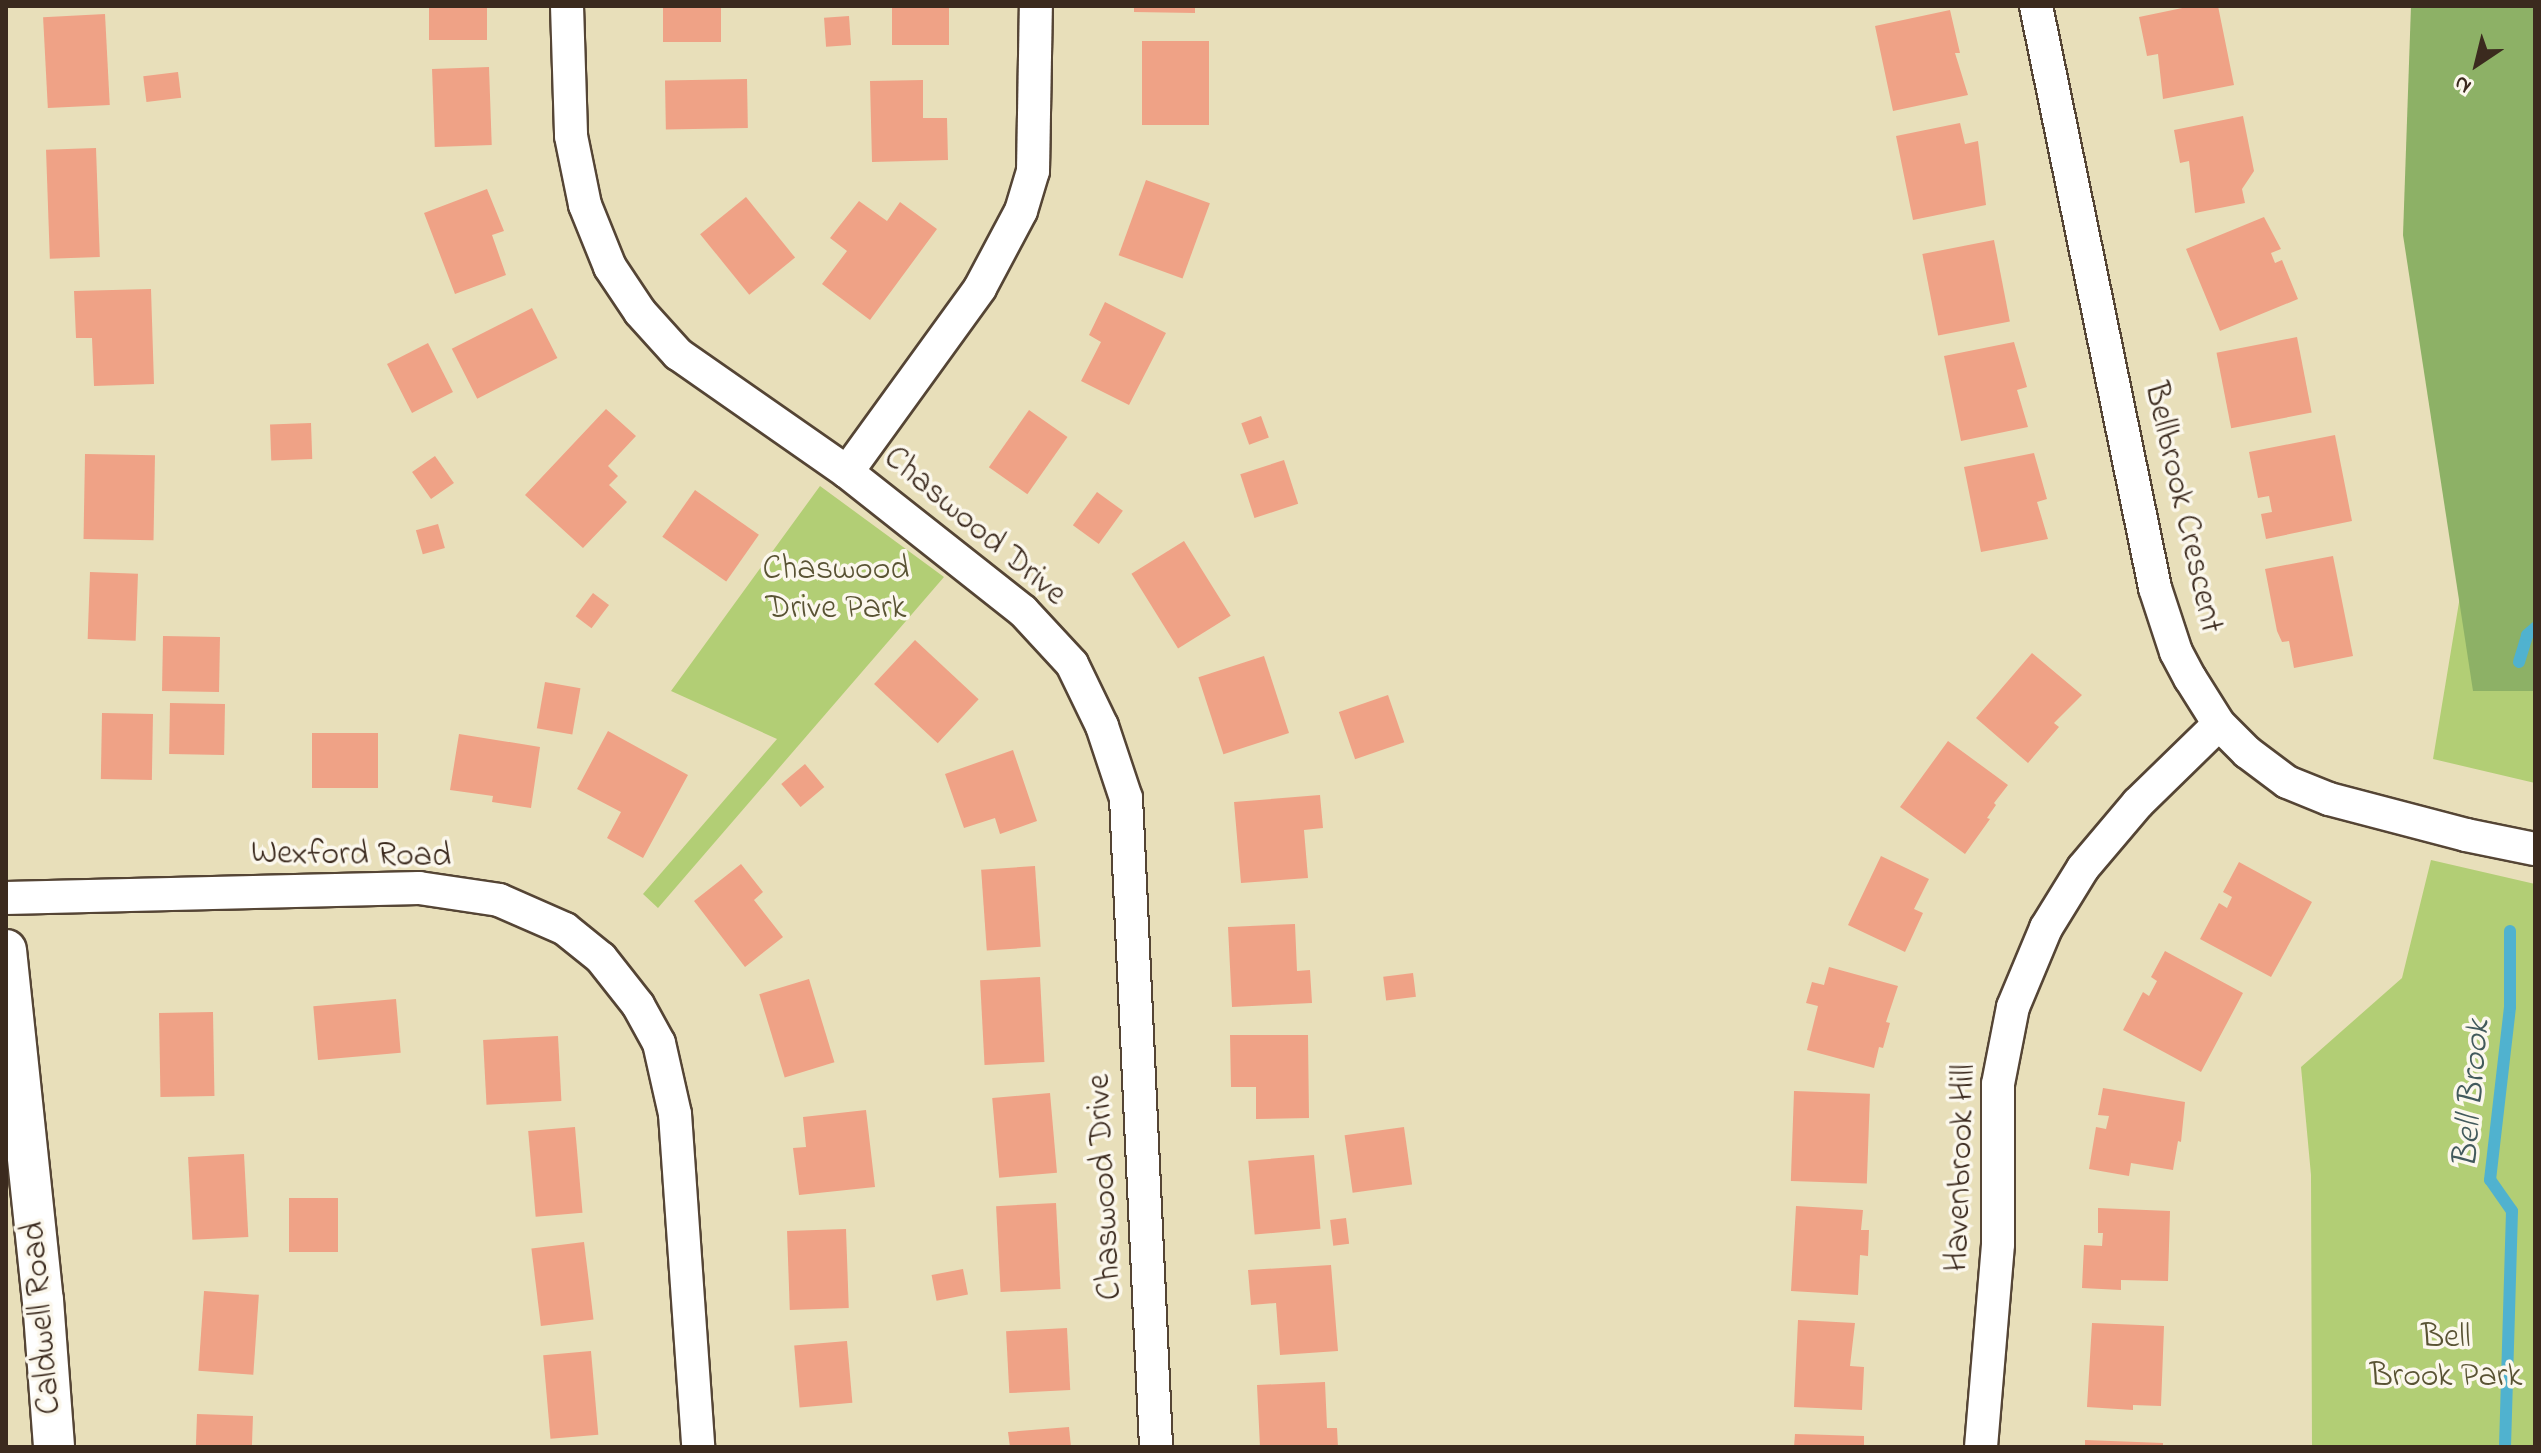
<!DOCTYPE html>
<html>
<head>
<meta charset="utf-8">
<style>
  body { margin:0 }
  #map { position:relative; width:2541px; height:1453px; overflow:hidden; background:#e8dfba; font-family:"Indie Flower",sans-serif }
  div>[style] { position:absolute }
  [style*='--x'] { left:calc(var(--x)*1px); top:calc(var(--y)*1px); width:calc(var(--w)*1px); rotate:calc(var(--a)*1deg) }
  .green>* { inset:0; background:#b2ce75 }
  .forest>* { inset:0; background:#8db166 }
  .stream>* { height:12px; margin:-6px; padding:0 6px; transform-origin:6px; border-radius:6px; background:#50b2cf }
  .building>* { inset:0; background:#efa286; transform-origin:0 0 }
  .roads { filter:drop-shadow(2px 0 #554535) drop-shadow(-2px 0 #554535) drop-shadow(0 2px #554535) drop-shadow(0 -2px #554535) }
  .minor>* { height:32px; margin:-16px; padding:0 16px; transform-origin:16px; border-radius:16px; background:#fff }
  .tertiary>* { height:40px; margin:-20px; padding:0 20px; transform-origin:20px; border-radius:20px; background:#fff }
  span { translate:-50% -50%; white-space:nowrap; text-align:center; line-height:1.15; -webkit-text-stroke:7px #fbf7ec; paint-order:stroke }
  .street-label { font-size:34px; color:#3b2a1e }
  .park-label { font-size:34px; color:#595334 }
  .water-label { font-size:36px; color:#425a5c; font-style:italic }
  .frame { position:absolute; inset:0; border:8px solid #3b2a1e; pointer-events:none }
  .north { position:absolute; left:2437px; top:24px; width:80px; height:80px; -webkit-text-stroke:6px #fbf7ec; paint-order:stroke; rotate:215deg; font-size:22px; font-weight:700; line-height:32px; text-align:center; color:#3b2a1e }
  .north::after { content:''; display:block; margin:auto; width:28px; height:36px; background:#3b2a1e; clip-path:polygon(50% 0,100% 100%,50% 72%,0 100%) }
</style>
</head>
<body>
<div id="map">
  <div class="green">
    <div style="clip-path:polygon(2535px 6px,2535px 783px,2433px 759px,2475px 506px)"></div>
    <div style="clip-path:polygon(820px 486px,944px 577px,658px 908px,643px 894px,777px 739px,671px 691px)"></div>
    <div style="clip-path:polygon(2431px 860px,2535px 884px,2535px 1447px,2312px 1447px,2311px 1175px,2301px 1067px,2402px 978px)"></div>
  </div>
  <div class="forest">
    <div style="clip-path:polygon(2411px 6px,2535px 6px,2535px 691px,2473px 691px,2403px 235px)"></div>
  </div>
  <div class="stream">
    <div style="--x:2519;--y:662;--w:28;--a:-73"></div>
    <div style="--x:2527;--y:635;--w:11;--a:-41"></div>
    <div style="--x:2505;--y:1447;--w:236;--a:-88.3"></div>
    <div style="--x:2512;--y:1211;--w:38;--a:-125"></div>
    <div style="--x:2490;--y:1180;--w:174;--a:-83.4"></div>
    <div style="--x:2510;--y:1007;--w:76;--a:-90"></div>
  </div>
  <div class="building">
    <div style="left:429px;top:6px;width:58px;height:34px"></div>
    <div style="left:663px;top:6px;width:58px;height:36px"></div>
    <div style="left:892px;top:6px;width:57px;height:39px"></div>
    <div style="clip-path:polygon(1134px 6px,1195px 6px,1195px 13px,1134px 12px)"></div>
    <div style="clip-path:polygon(2192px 6px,2218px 6px,2234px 85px,2163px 99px,2158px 54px,2147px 56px,2139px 17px)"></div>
    <div style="clip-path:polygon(1950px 10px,1960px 53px,1955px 53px,1968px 95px,1893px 111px,1875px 26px)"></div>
    <div style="left:105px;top:14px;width:91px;height:62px;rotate:87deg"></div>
    <div style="left:849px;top:16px;width:29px;height:25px;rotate:86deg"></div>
    <div style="left:1142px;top:41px;width:67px;height:84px"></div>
    <div style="left:489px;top:67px;width:78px;height:57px;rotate:88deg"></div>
    <div style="left:178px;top:72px;width:26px;height:35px;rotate:83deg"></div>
    <div style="left:747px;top:79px;width:49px;height:82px;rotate:89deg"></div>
    <div style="clip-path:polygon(923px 80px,923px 118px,947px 118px,948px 160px,872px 162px,870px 81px)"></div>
    <div style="clip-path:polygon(2243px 116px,2254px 171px,2242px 189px,2245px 203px,2195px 213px,2189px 161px,2180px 163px,2174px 130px)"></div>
    <div style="clip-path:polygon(1960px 123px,1965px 144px,1978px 141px,1986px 205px,1913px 220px,1896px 136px)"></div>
    <div style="left:96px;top:148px;width:109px;height:50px;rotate:88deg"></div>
    <div style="left:1146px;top:180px;width:68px;height:80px;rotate:20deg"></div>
    <div style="clip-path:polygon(487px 189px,504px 231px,492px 235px,506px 275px,455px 294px,424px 213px)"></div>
    <div style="left:746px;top:197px;width:78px;height:59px;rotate:51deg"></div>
    <div style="clip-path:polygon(859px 201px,887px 221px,900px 202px,937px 229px,870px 320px,822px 284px,847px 251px,830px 238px)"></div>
    <div style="clip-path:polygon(2264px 217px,2281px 249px,2271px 253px,2275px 263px,2282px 260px,2298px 299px,2220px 331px,2186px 249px)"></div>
    <div style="left:1994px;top:240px;width:83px;height:73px;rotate:79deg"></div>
    <div style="clip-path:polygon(151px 289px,154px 384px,94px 386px,92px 338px,76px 338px,74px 291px)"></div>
    <div style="clip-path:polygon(1105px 302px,1166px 333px,1129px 405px,1081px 381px,1101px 342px,1089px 335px)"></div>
    <div style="left:532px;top:308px;width:56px;height:90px;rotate:63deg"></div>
    <div style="left:2297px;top:337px;width:77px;height:82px;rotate:79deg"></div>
    <div style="clip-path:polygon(2014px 342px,2027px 387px,2017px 390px,2028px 427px,1961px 441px,1944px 356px)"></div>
    <div style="left:428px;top:343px;width:55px;height:46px;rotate:63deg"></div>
    <div style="clip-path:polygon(606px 409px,636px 436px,608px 466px,618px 476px,609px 485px,627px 502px,583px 548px,525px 495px)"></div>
    <div style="left:1029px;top:410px;width:47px;height:70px;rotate:35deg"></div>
    <div style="left:1261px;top:416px;width:23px;height:21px;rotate:70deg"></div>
    <div style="left:311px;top:423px;width:36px;height:41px;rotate:88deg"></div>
    <div style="clip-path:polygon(2335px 435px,2352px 521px,2266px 539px,2261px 514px,2272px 512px,2269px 496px,2258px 498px,2249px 452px)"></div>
    <div style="clip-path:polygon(2034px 453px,2047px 499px,2037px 502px,2048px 539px,1981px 552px,1964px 467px)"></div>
    <div style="left:85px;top:454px;width:70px;height:85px;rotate:1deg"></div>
    <div style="left:435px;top:456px;width:33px;height:28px;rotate:55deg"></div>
    <div style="left:1284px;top:460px;width:46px;height:46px;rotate:72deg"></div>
    <div style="left:695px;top:490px;width:78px;height:57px;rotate:35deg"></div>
    <div style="left:1097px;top:492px;width:32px;height:41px;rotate:36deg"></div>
    <div style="left:438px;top:524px;width:25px;height:23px;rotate:74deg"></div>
    <div style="left:1184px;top:541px;width:88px;height:62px;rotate:58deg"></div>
    <div style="clip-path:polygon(2333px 556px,2353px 656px,2294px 668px,2289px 641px,2282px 642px,2277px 631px,2265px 569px)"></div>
    <div style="left:90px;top:572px;width:48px;height:67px;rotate:2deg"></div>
    <div style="left:593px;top:593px;width:20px;height:29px;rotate:37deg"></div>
    <div style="left:163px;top:636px;width:57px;height:55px;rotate:1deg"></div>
    <div style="left:915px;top:640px;width:87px;height:60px;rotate:43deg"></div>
    <div style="clip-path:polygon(2032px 653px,2082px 695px,2054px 723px,2059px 727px,2028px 763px,1976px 718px)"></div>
    <div style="left:1264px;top:656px;width:81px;height:69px;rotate:72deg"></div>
    <div style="left:545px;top:682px;width:36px;height:47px;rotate:10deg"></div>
    <div style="left:1388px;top:695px;width:50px;height:52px;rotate:71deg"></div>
    <div style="left:170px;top:703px;width:55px;height:51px;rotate:1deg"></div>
    <div style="left:102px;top:713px;width:51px;height:66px;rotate:1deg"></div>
    <div style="clip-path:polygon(608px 731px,688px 775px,643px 858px,607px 838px,621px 812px,577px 789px)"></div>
    <div style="left:312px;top:733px;width:66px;height:55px"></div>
    <div style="clip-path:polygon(459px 734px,540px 747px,531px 808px,492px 802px,493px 796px,450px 790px)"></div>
    <div style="clip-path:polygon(1948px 741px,2008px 785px,1994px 803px,1996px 805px,1987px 818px,1990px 819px,1965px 854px,1900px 807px)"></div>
    <div style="clip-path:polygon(1013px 750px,1037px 821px,1000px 834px,995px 818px,964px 828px,945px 774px)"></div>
    <div style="left:805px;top:764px;width:30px;height:31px;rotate:50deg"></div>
    <div style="clip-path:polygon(1320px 795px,1323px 828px,1304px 830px,1308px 878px,1241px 883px,1234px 802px)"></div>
    <div style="clip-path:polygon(1881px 856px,1929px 879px,1914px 909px,1923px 913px,1905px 952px,1848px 925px)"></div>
    <div style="clip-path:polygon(2239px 862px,2312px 902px,2271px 977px,2200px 939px,2219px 903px,2227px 908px,2232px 897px,2223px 892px)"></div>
    <div style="clip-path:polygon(741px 864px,763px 892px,754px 900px,783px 937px,745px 967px,694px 901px)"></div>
    <div style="left:1035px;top:866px;width:81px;height:54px;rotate:86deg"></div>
    <div style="clip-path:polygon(1295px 924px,1297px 971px,1310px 970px,1312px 1003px,1232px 1007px,1228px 927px)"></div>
    <div style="clip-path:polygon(2165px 951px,2243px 993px,2201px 1072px,2123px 1030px,2143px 992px,2149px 996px,2157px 981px,2151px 977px)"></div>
    <div style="clip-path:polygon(1829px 967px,1898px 986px,1886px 1022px,1890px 1023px,1883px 1048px,1879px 1047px,1874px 1068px,1807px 1050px,1818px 1006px,1806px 1003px,1812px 982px,1824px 985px)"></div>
    <div style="left:1413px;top:973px;width:24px;height:30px;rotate:83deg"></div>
    <div style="left:1040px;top:977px;width:85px;height:60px;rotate:87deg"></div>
    <div style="left:809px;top:979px;width:87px;height:52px;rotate:73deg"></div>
    <div style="left:396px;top:999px;width:54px;height:83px;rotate:85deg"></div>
    <div style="left:213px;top:1012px;width:84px;height:54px;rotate:89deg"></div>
    <div style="clip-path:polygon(1230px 1035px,1308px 1035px,1309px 1118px,1256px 1119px,1256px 1087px,1231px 1087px)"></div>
    <div style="left:558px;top:1036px;width:65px;height:75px;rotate:87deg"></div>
    <div style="clip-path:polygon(2103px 1088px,2185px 1102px,2181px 1142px,2178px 1141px,2173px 1170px,2131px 1163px,2129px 1176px,2089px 1169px,2096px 1127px,2106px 1129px,2109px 1116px,2098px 1115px)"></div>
    <div style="left:1794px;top:1091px;width:76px;height:90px;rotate:2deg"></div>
    <div style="left:1050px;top:1093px;width:80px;height:58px;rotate:85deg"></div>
    <div style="clip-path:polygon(866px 1110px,875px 1187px,799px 1195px,793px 1148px,806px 1147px,803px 1117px)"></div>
    <div style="left:575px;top:1127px;width:86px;height:47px;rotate:85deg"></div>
    <div style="left:1404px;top:1127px;width:58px;height:60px;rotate:82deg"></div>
    <div style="left:244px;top:1154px;width:83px;height:56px;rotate:87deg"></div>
    <div style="left:1314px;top:1155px;width:74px;height:66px;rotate:85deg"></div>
    <div style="left:289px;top:1198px;width:49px;height:54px"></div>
    <div style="left:1056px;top:1203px;width:86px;height:60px;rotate:87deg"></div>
    <div style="clip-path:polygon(1796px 1206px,1863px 1210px,1861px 1230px,1869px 1230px,1868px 1256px,1860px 1255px,1858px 1295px,1791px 1291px)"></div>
    <div style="clip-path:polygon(2098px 1208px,2170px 1211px,2168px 1281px,2121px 1280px,2121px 1290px,2082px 1288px,2084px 1245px,2102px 1246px,2103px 1233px,2098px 1233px)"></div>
    <div style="left:1346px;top:1218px;width:26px;height:16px;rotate:83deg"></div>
    <div style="left:846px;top:1229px;width:79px;height:59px;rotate:88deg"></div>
    <div style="left:584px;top:1242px;width:78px;height:53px;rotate:83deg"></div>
    <div style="clip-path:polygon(1331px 1265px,1338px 1351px,1280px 1355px,1276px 1303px,1251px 1305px,1248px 1270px)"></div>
    <div style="left:963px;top:1269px;width:26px;height:32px;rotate:79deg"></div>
    <div style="left:204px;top:1291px;width:55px;height:80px;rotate:4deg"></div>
    <div style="clip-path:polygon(1798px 1320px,1855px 1323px,1850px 1366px,1864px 1367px,1862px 1410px,1794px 1407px)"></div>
    <div style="clip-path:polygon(2092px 1323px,2164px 1326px,2161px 1406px,2133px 1405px,2133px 1410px,2087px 1407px)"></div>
    <div style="left:1067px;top:1328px;width:62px;height:61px;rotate:87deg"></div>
    <div style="left:847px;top:1341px;width:62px;height:53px;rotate:85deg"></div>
    <div style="left:591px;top:1351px;width:84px;height:48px;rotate:85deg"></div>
    <div style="clip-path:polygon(1325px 1382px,1327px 1428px,1337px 1428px,1338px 1447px,1260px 1447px,1257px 1385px)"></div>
    <div style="left:197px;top:1414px;width:56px;height:33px;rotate:2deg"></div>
    <div style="clip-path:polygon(1069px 1427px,1071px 1447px,1010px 1447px,1008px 1432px)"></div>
    <div style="clip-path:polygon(1795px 1434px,1864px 1436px,1864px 1447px,1794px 1447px)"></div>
    <div style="clip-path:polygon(2085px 1440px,2163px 1443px,2163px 1447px,2085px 1447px)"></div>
  </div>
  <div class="roads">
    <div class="minor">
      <div style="--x:567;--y:6;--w:130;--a:88.2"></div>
      <div style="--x:571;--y:136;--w:70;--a:78.5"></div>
      <div style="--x:585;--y:205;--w:67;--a:68"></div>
      <div style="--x:610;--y:267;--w:54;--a:56.3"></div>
      <div style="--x:640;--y:312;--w:57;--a:47.9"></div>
      <div style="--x:678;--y:354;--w:206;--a:34.9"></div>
      <div style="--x:847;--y:472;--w:224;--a:38.3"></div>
      <div style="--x:1023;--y:611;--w:72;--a:47.2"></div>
      <div style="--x:1072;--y:664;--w:69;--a:64.2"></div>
      <div style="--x:1102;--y:726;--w:76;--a:71.6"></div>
      <div style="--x:1126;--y:798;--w:650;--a:87.35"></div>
      <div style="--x:2036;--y:6;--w:594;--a:78.44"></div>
      <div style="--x:2155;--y:588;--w:67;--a:71.8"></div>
      <div style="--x:2176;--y:652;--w:30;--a:62"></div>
      <div style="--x:2190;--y:678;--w:54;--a:57.8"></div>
      <div style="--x:2219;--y:724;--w:40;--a:45"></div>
      <div style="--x:2247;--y:752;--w:50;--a:36.9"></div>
      <div style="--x:2287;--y:782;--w:45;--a:22"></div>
      <div style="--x:2329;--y:799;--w:142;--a:14.7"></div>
      <div style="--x:2466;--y:835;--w:70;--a:11.5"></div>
      <div style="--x:847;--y:472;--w:227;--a:-54.1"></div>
      <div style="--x:980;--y:288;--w:87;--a:-62"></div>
      <div style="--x:1021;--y:211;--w:42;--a:-73.3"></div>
      <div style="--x:1033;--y:171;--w:165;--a:-89"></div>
      <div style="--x:6;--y:898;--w:413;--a:-1.4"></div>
      <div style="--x:419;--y:888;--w:81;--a:8.5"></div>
      <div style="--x:499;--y:900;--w:72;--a:23.7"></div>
      <div style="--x:565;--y:929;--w:46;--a:38.9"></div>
      <div style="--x:601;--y:958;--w:60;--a:51.8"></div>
      <div style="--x:638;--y:1005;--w:43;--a:61.1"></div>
      <div style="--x:659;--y:1043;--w:73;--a:77.3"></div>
      <div style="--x:675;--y:1114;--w:334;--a:86"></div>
      <div style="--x:1981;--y:1447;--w:204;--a:-85.2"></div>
      <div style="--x:1998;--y:1244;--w:160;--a:-90"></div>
      <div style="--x:1998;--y:1084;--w:78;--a:-79"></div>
      <div style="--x:2013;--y:1007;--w:86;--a:-67.3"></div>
      <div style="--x:2046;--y:928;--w:70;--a:-58.3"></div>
      <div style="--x:2083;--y:868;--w:85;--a:-49.8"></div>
      <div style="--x:2138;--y:803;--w:113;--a:-44.3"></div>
    </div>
    <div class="tertiary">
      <div style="--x:6;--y:950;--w:352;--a:84"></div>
      <div style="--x:43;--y:1300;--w:147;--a:85.7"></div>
    </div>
  </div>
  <div class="street-label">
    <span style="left:2182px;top:508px;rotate:77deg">Bellbrook Crescent</span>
    <span style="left:974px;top:527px;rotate:40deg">Chaswood Drive</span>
    <span style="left:351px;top:856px;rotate:1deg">Wexford Road</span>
    <span style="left:1962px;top:1168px;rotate:-88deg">Havenbrook Hill</span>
    <span style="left:1106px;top:1187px;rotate:-93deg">Chaswood Drive</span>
    <span style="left:43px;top:1318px;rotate:-95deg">Caldwell Road</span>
  </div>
  <div class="park-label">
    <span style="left:836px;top:590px">Chaswood<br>Drive Park</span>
    <span style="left:2446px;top:1358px">Bell<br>Brook Park</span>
  </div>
  <div class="water-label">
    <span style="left:2473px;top:1094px;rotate:-85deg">Bell Brook</span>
  </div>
  <div class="frame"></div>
  <div class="north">N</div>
</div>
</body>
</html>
